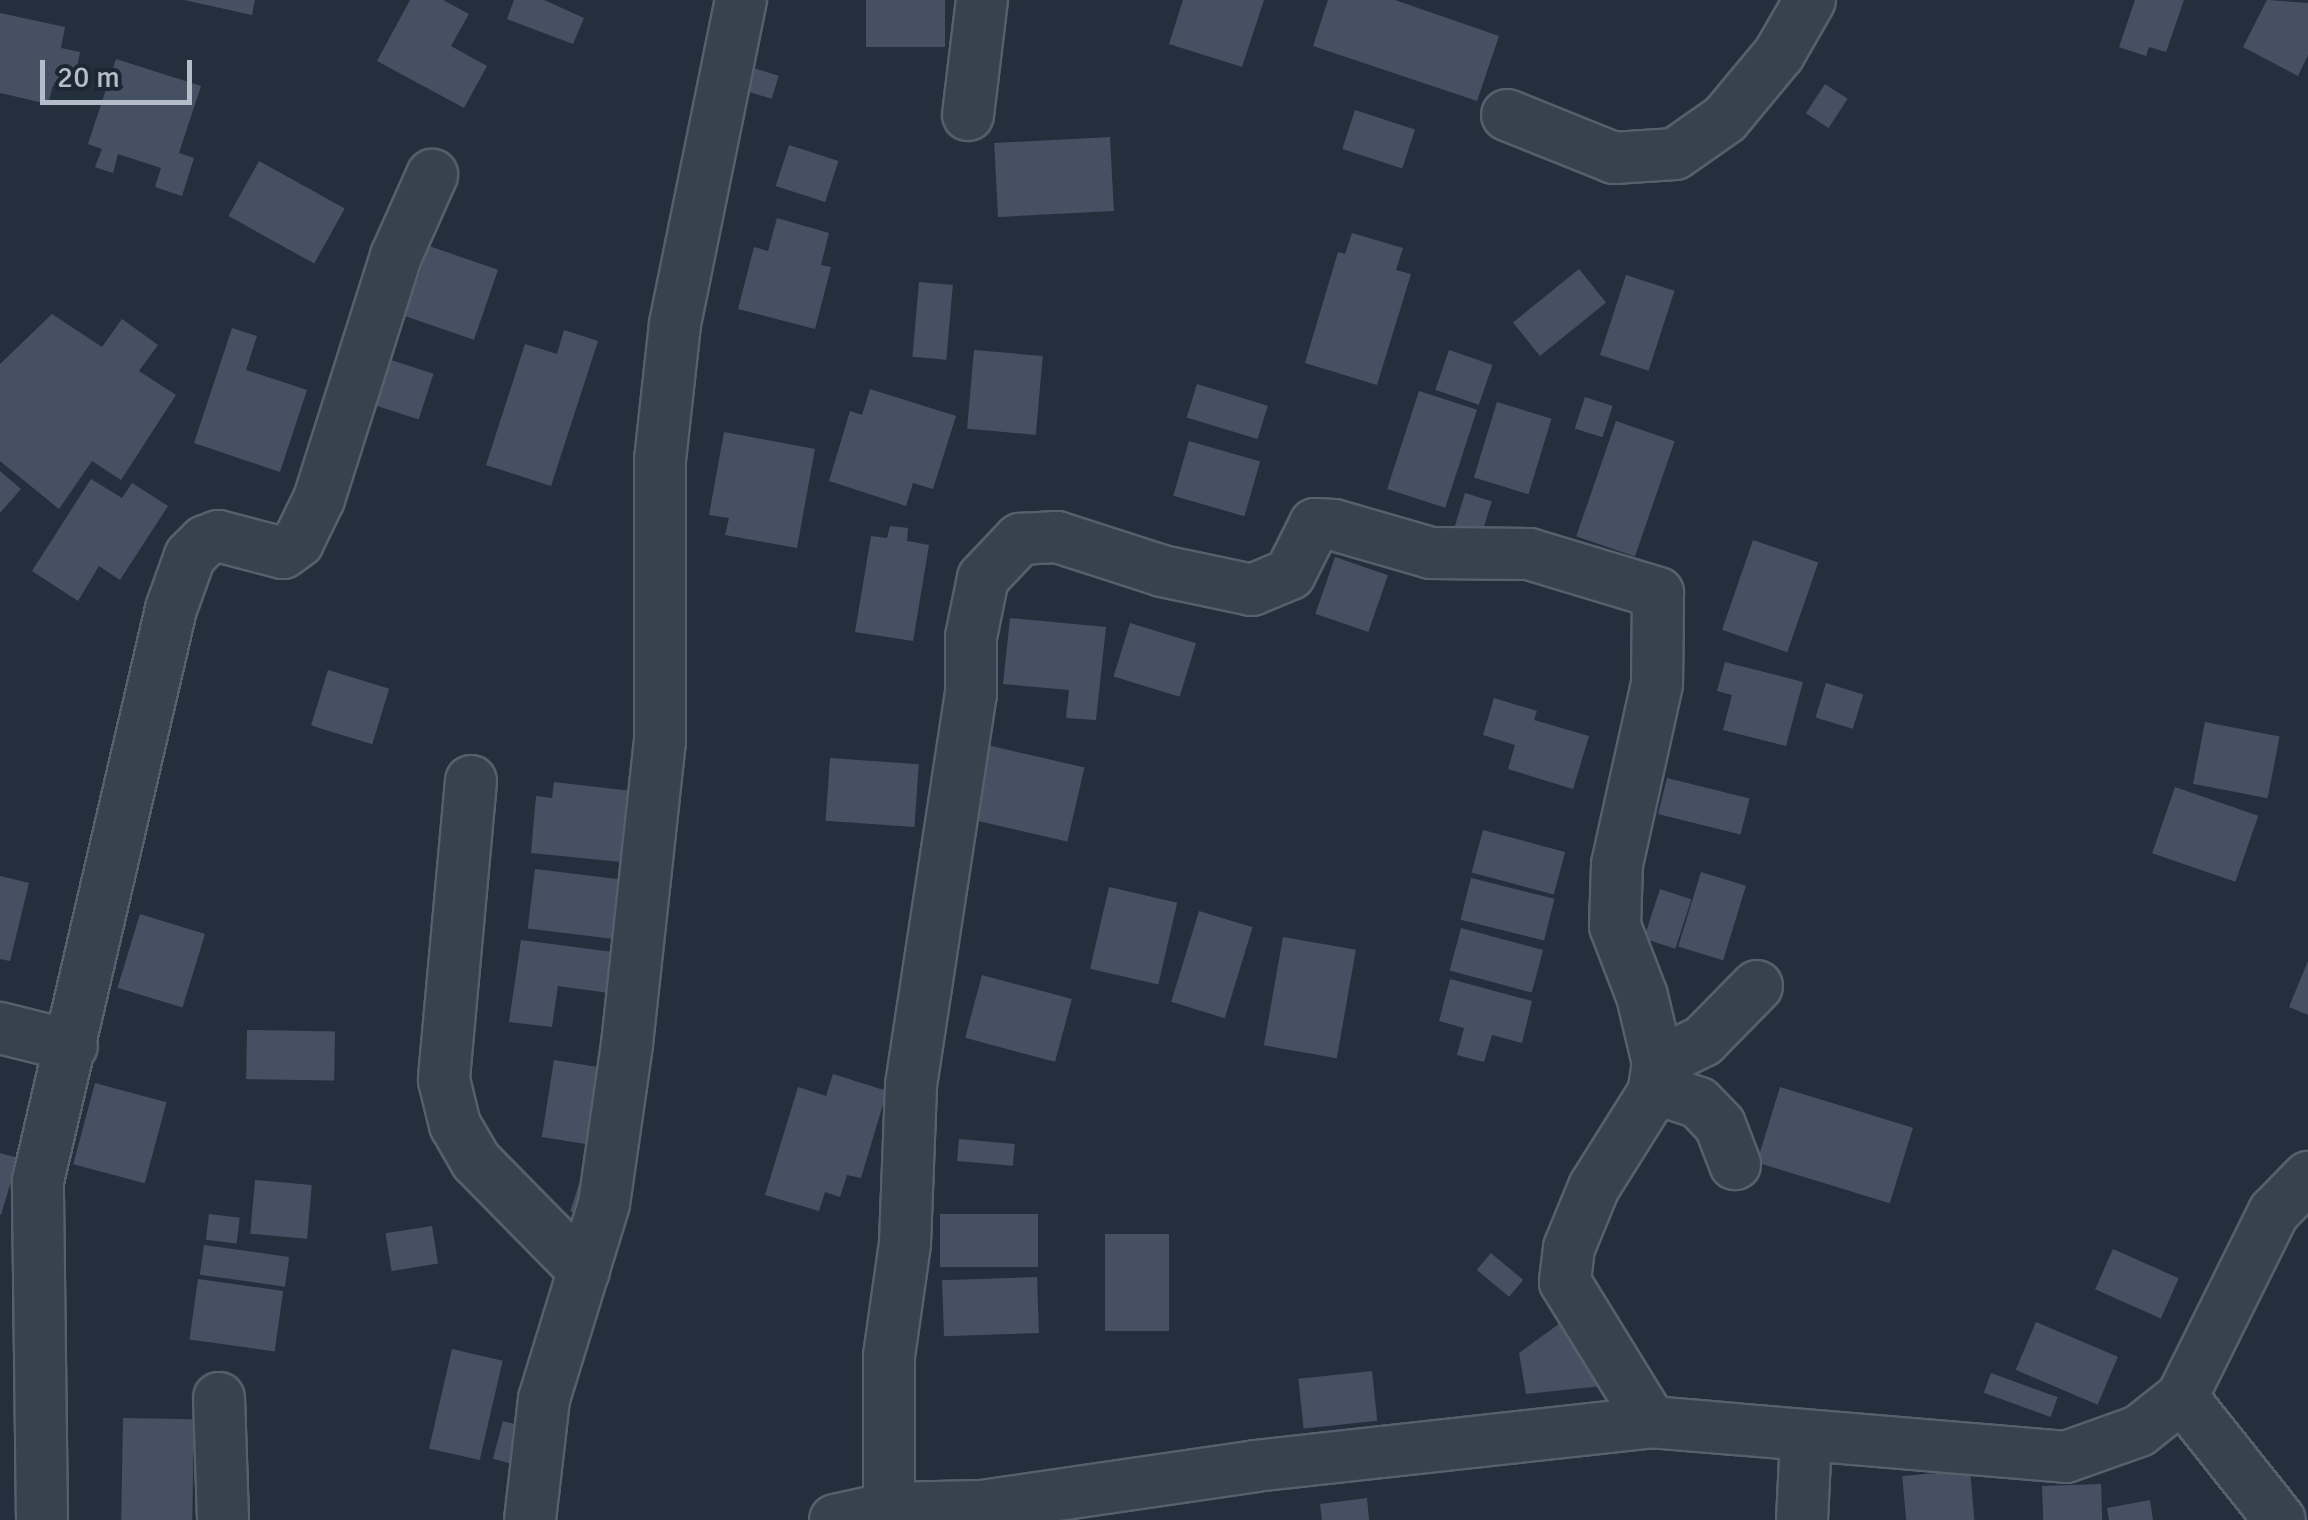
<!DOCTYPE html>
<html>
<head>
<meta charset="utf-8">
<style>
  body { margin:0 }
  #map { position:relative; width:2308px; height:1520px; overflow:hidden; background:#242f3e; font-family:Signika,sans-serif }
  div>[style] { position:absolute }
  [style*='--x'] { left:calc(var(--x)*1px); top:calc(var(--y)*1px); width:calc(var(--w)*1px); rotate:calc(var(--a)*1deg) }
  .building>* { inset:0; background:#455162; transform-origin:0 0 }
  .roads { filter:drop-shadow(2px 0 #565f6c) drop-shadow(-2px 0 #565f6c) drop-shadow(0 2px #565f6c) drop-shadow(0 -2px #565f6c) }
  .minor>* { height:50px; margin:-25px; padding:0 25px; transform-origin:25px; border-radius:25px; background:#38414e }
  span { translate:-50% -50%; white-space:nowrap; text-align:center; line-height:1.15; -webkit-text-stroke:8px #1d2633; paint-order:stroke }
  .scale { position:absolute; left:40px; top:60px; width:152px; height:45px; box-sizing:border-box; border:5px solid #b4bcc9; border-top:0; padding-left:12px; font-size:30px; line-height:35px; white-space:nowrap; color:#b4bcc9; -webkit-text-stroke:8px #1d2633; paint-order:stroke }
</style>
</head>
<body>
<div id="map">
  <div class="building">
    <div style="clip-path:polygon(184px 0,255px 0,252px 15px)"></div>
    <div style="clip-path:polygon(410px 0,443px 0,469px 14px,451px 46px,487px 66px,464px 108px,377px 61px)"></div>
    <div style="clip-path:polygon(514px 0,544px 0,584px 18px,573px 44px,507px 19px)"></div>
    <div style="left:866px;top:0;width:79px;height:47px"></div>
    <div style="clip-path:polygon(1183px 0,1264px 0,1242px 67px,1169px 44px)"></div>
    <div style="clip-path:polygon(1328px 0,1395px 0,1499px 36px,1477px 101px,1313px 46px)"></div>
    <div style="clip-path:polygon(2135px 0,2184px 0,2166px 52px,2149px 47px,2146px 56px,2119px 47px)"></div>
    <div style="clip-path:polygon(2267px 0,2308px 3px,2308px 55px,2298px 76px,2243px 47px)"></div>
    <div style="clip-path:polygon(0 13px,65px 27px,61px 48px,80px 52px,73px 89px,53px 85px,48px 104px,0 93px)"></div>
    <div style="clip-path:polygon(116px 59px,201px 86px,179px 153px,194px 158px,182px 196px,155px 187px,161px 168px,118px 154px,113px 173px,95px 167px,102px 149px,88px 144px)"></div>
    <div style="left:750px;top:67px;width:30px;height:24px;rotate:17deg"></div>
    <div style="left:1825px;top:84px;width:27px;height:35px;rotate:33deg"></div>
    <div style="left:1355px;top:110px;width:63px;height:41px;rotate:18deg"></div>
    <div style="left:1110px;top:137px;width:74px;height:116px;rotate:87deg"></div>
    <div style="left:789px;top:145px;width:52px;height:43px;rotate:18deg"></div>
    <div style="left:259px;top:161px;width:98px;height:63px;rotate:29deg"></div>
    <div style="clip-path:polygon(777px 218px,829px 233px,821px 265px,831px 267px,815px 329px,738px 309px,754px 247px,768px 251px)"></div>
    <div style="clip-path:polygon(1352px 233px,1403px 248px,1396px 270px,1411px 274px,1377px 385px,1305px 363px,1338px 252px,1345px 254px)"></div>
    <div style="left:429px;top:246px;width:73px;height:74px;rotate:19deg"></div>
    <div style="left:1579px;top:269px;width:43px;height:85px;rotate:51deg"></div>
    <div style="left:1626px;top:275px;width:51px;height:84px;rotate:18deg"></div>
    <div style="left:919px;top:282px;width:34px;height:75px;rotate:5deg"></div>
    <div style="clip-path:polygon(52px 314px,102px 347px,122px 319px,158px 345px,139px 371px,176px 395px,121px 480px,92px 461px,59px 509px,0 461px,0 364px)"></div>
    <div style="clip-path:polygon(232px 328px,257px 336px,246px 370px,307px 390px,280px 472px,194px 443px)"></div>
    <div style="clip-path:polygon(564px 330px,598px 341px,551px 486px,486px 465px,525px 344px,557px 354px)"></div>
    <div style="left:974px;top:350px;width:69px;height:79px;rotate:5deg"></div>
    <div style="left:1449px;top:350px;width:46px;height:42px;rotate:19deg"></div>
    <div style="left:385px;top:358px;width:51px;height:48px;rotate:18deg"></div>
    <div style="left:1197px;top:384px;width:74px;height:35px;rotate:17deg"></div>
    <div style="clip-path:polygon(870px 389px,956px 416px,933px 489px,913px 483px,906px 506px,829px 481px,850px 411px,862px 415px)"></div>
    <div style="left:1419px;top:391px;width:61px;height:103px;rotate:18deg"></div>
    <div style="left:1585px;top:397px;width:29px;height:33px;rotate:18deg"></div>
    <div style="left:1497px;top:402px;width:57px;height:79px;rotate:17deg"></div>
    <div style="left:1616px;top:421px;width:62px;height:122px;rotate:19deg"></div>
    <div style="clip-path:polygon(724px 432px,815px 449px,797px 548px,725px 535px,729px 518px,709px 515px)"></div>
    <div style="left:1189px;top:441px;width:74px;height:57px;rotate:16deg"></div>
    <div style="clip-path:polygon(0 471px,21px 489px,0 513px)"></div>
    <div style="clip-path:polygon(91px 479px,122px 498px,132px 483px,168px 506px,120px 580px,99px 566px,78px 601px,32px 571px)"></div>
    <div style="left:1465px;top:493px;width:28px;height:39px;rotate:17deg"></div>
    <div style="clip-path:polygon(890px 526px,908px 528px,907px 541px,929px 545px,913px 641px,855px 632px,871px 536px,887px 538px)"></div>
    <div style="left:1753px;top:540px;width:69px;height:95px;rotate:19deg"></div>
    <div style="left:1335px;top:557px;width:56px;height:60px;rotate:19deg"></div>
    <div style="clip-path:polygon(1010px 618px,1106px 627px,1096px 720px,1066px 718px,1069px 690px,1003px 684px)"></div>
    <div style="left:1130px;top:623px;width:69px;height:56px;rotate:17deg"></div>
    <div style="clip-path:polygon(1725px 662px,1803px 682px,1786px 746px,1723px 730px,1732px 695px,1717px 691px)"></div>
    <div style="left:328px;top:670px;width:64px;height:58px;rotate:17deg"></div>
    <div style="left:1826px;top:683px;width:39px;height:36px;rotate:17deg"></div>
    <div style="clip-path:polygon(1494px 698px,1537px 711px,1534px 720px,1589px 736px,1573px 789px,1508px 769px,1515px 745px,1483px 735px)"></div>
    <div style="left:2205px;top:722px;width:76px;height:63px;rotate:11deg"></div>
    <div style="left:987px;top:745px;width:100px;height:76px;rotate:13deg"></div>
    <div style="left:830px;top:758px;width:89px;height:63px;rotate:4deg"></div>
    <div style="left:1667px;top:778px;width:85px;height:37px;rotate:14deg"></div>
    <div style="clip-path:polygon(554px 782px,640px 792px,632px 863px,531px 853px,536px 796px,552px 798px)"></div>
    <div style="left:2175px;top:787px;width:88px;height:70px;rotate:19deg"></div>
    <div style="left:1483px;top:830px;width:85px;height:44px;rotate:15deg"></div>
    <div style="left:535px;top:869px;width:97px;height:60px;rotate:7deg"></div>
    <div style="left:1701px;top:872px;width:47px;height:78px;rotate:17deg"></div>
    <div style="clip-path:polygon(0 876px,29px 883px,10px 961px,0 959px)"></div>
    <div style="left:1471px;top:878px;width:86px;height:43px;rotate:14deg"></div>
    <div style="left:1109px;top:887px;width:70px;height:84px;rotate:13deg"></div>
    <div style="left:1660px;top:889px;width:33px;height:52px;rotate:18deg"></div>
    <div style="left:1199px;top:911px;width:56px;height:95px;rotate:17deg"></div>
    <div style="left:140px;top:914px;width:68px;height:77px;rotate:17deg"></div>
    <div style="left:1461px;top:928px;width:85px;height:44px;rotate:15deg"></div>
    <div style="left:1283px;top:937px;width:74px;height:110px;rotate:10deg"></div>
    <div style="clip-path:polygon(521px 940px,628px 954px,623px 995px,558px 986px,552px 1027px,509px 1022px)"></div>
    <div style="clip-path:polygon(2308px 961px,2308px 1015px,2289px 1007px)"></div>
    <div style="left:982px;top:975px;width:93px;height:65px;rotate:15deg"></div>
    <div style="clip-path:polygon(1450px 979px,1532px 1001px,1522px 1043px,1492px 1035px,1484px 1062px,1457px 1055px,1464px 1028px,1439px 1021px)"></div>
    <div style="left:247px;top:1030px;width:88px;height:49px;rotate:1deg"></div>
    <div style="left:554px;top:1060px;width:49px;height:78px;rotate:9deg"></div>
    <div style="clip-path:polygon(833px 1074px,887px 1091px,861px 1178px,847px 1175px,840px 1197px,825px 1192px,819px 1211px,765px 1195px,798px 1087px,826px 1096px)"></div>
    <div style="left:95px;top:1083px;width:74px;height:84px;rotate:15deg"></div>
    <div style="left:1780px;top:1087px;width:139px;height:79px;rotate:17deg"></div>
    <div style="left:959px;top:1139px;width:56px;height:22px;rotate:5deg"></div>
    <div style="clip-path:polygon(0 1153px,18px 1158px,1px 1215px,0 1214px)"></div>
    <div style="left:581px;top:1178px;width:19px;height:35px;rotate:18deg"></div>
    <div style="left:255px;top:1180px;width:57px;height:54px;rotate:5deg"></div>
    <div style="left:209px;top:1214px;width:31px;height:26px;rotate:7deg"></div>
    <div style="left:1038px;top:1214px;width:53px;height:98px;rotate:90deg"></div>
    <div style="left:432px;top:1226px;width:38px;height:47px;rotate:81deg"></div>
    <div style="left:1105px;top:1234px;width:64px;height:97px"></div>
    <div style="left:204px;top:1245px;width:86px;height:30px;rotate:8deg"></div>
    <div style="left:2113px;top:1249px;width:72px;height:44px;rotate:24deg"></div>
    <div style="left:1491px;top:1253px;width:42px;height:22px;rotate:40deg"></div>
    <div style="left:1037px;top:1277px;width:56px;height:95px;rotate:88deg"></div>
    <div style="left:198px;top:1279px;width:86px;height:61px;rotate:8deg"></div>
    <div style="clip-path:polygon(1567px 1318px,1602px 1386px,1526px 1394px,1519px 1353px)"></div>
    <div style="left:2036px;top:1322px;width:89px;height:52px;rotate:23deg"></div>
    <div style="left:452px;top:1349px;width:52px;height:102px;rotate:13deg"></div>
    <div style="left:1372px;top:1371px;width:50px;height:74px;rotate:84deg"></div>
    <div style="left:1991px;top:1373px;width:71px;height:21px;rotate:20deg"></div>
    <div style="left:123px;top:1418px;width:71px;height:102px;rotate:1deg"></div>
    <div style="left:503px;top:1421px;width:20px;height:39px;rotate:15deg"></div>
    <div style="left:1970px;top:1470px;width:50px;height:68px;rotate:85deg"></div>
    <div style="left:2101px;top:1484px;width:36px;height:59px;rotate:88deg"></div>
    <div style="clip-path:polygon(1367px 1498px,1369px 1520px,1322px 1520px,1320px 1504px)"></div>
    <div style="clip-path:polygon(2150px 1500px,2153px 1520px,2109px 1520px,2107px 1508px)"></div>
  </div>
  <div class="roads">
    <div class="minor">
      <div style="--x:968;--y:115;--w:116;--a:-83.1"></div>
      <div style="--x:1507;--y:115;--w:115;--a:21.9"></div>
      <div style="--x:1614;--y:158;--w:61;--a:-3.8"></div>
      <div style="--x:1675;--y:154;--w:61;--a:-35"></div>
      <div style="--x:1725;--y:119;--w:85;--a:-50.3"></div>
      <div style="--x:1779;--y:54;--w:62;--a:-60.1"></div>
      <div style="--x:471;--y:781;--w:300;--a:95.2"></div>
      <div style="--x:444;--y:1080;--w:46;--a:76.3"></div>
      <div style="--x:455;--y:1125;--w:42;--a:59.7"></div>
      <div style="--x:476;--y:1161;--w:154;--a:45.5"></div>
      <div style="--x:0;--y:1028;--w:74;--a:14"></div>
      <div style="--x:1658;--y:1063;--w:50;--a:-26.1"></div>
      <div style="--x:1703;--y:1041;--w:77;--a:-45.5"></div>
      <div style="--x:1654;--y:1088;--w:47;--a:18.4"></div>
      <div style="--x:1699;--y:1103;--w:30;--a:46"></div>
      <div style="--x:1720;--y:1125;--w:42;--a:69"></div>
      <div style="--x:2182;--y:1397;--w:157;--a:51.5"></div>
      <div style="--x:219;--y:1398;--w:122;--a:88.1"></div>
      <div style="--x:889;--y:1508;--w:152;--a:-90"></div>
      <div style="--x:889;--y:1356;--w:114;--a:-81.9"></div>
      <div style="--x:905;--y:1243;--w:158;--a:-87.8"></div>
      <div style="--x:911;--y:1085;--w:396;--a:-81.3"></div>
      <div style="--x:971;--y:694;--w:57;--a:-90"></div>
      <div style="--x:971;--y:637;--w:60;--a:-78.5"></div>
      <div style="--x:983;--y:578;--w:54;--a:-46.5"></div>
      <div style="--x:1020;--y:539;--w:37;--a:-3"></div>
      <div style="--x:1057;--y:537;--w:110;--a:17.9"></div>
      <div style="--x:1162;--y:571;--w:92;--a:11.9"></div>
      <div style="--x:1252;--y:590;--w:41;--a:-22.8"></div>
      <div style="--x:1290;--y:574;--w:56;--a:-63.4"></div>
      <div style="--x:1315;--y:524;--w:19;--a:3"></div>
      <div style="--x:1334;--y:525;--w:101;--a:16.1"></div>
      <div style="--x:1431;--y:553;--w:98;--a:0.6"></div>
      <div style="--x:1529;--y:554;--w:135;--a:16.8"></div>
      <div style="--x:1658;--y:593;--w:91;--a:90.6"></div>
      <div style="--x:1657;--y:684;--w:185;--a:102.5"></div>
      <div style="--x:1617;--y:865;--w:61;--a:91.9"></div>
      <div style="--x:1615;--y:926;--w:75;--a:68.9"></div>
      <div style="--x:1642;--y:996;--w:69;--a:76.6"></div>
      <div style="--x:1658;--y:1063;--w:30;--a:99"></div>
      <div style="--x:1653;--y:1093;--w:111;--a:122.1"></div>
      <div style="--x:1594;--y:1187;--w:66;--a:112.3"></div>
      <div style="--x:1569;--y:1248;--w:34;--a:97"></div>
      <div style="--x:1565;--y:1282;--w:164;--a:58.4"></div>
      <div style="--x:42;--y:1520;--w:339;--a:-90.7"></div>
      <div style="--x:38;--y:1181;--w:587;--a:-76.91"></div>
      <div style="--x:171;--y:609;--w:56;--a:-70.3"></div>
      <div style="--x:190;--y:556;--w:21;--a:-45"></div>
      <div style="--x:205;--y:541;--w:14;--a:-21"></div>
      <div style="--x:218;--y:536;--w:67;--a:14.7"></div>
      <div style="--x:283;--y:553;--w:19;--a:-36"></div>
      <div style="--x:298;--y:542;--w:48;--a:-64"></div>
      <div style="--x:319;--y:499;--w:255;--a:-72.4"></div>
      <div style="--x:396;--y:256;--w:89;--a:-66"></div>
      <div style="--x:530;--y:1520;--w:122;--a:-83.4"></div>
      <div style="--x:544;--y:1399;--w:204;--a:-72.9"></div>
      <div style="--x:604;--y:1204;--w:162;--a:-81.8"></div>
      <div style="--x:627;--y:1044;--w:304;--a:-83.8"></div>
      <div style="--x:660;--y:742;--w:282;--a:-90"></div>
      <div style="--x:660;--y:460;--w:137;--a:-83.7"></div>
      <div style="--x:675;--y:324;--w:331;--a:-78.5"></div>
      <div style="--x:835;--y:1520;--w:55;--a:-12.5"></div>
      <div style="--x:889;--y:1508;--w:93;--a:-1.2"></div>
      <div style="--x:982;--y:1506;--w:276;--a:-8.3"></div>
      <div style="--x:1255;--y:1466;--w:398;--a:-6.3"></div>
      <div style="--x:1651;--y:1422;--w:416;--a:4.8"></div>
      <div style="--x:2066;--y:1457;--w:77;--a:-19.6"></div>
      <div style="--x:2139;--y:1431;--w:55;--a:-38.3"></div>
      <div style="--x:2182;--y:1397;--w:207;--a:-63.6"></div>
      <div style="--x:2274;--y:1212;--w:49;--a:-45.8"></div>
      <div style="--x:1802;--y:1520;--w:83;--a:-87.2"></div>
    </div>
  </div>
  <div class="scale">20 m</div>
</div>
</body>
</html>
